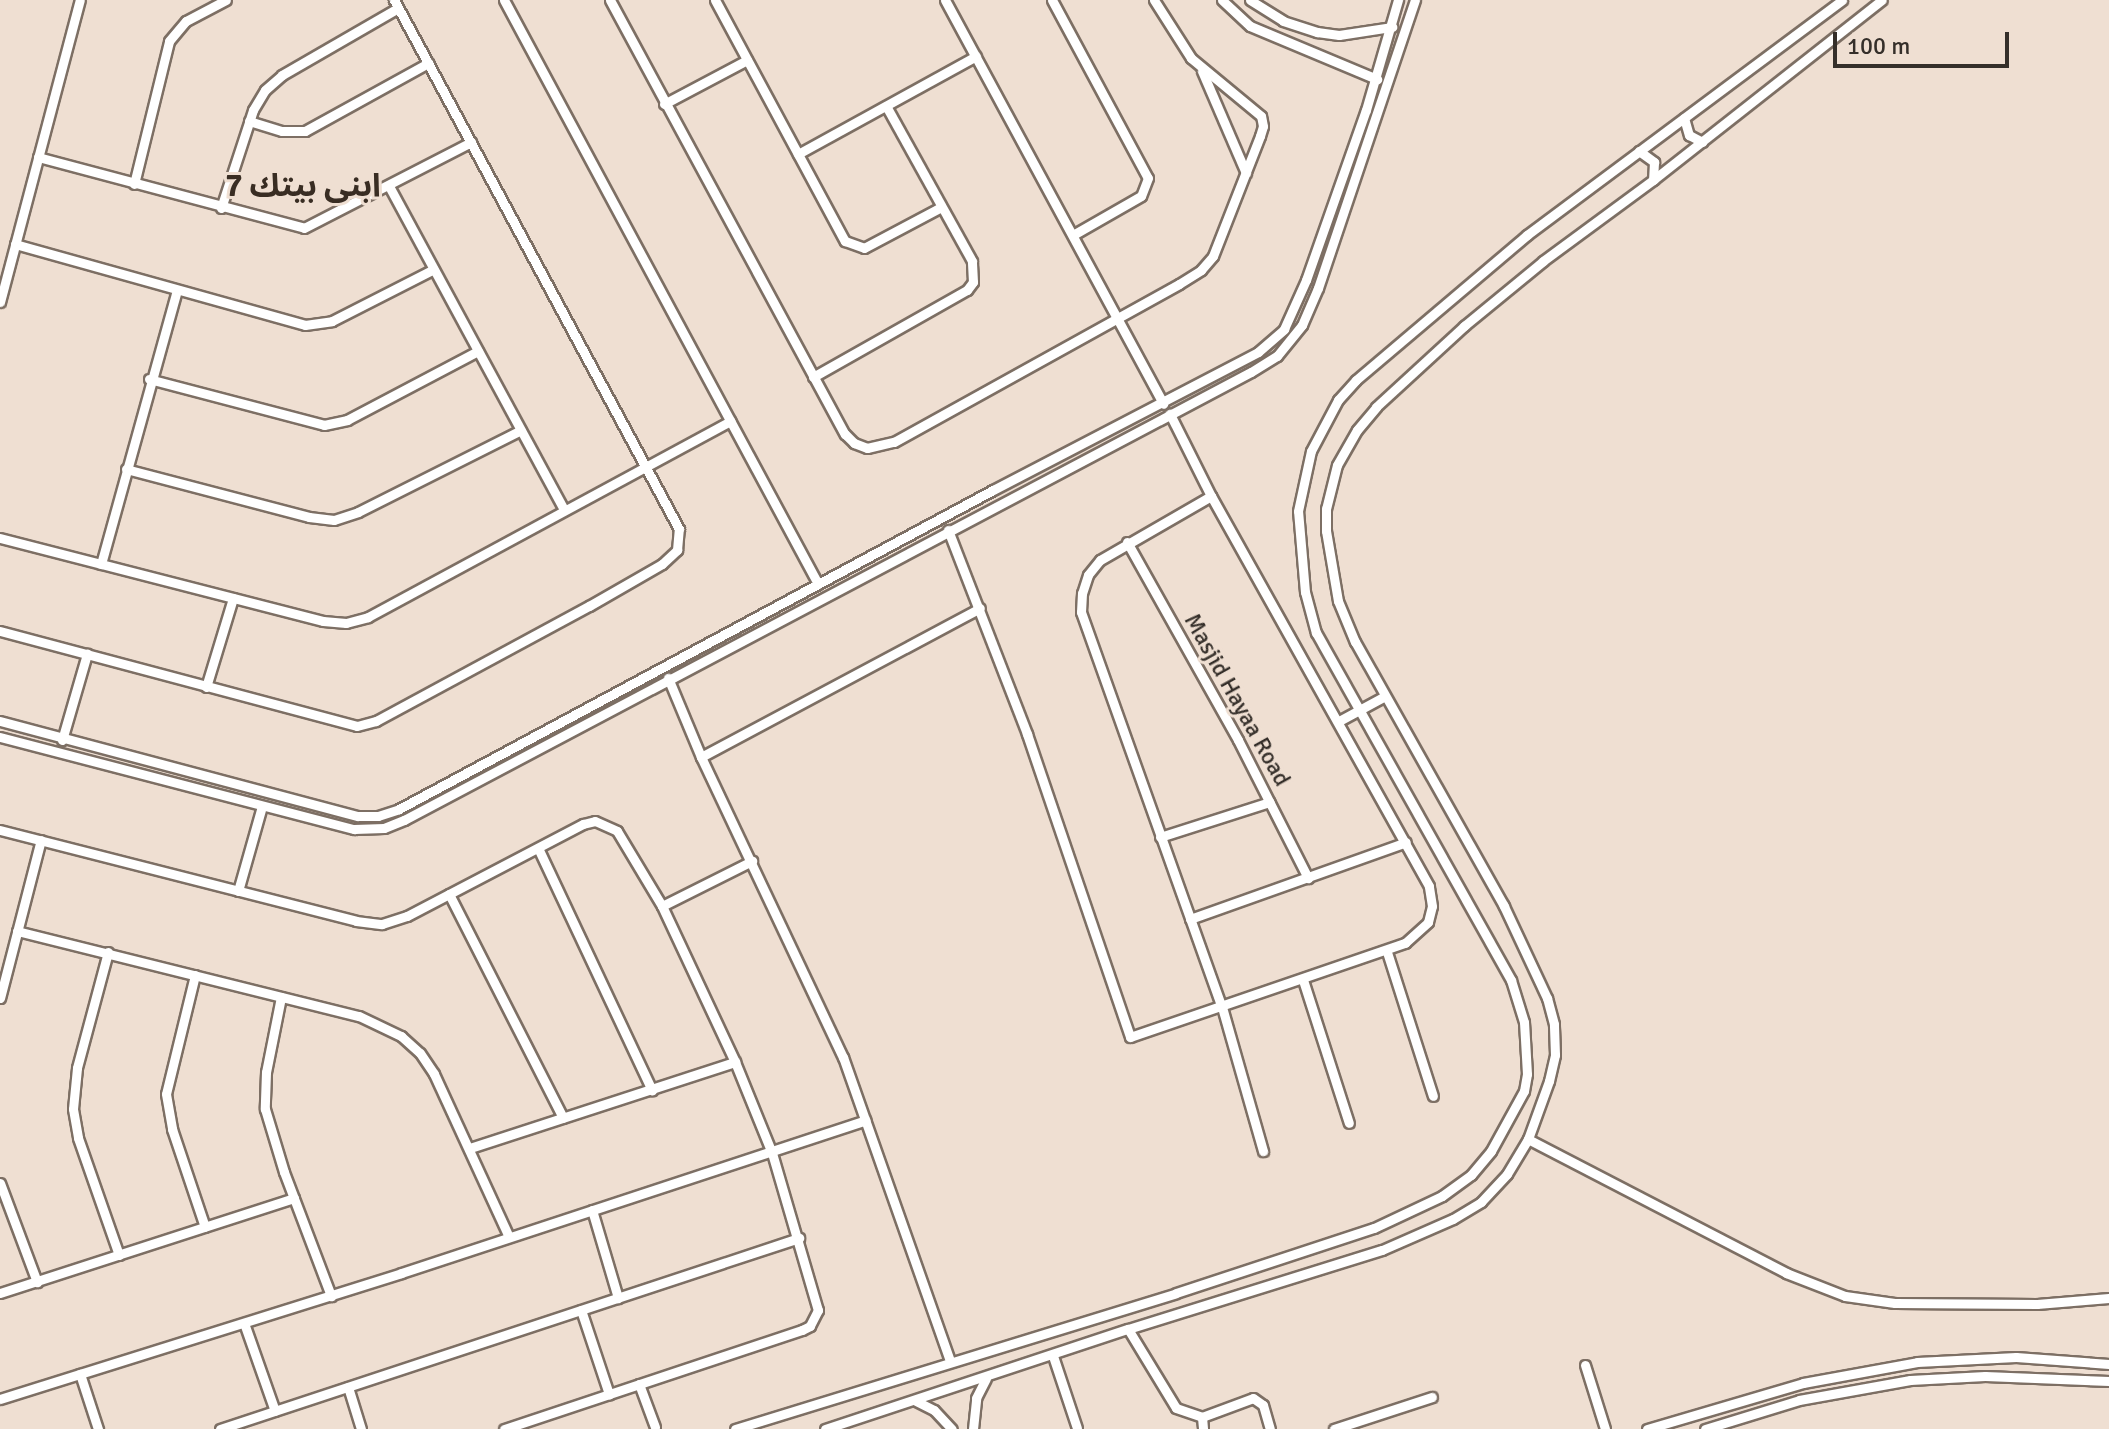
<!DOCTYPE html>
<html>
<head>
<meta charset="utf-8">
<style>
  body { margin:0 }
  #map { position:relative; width:2109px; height:1429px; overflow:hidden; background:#efdfd2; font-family:Signika,"Noto Sans Arabic",sans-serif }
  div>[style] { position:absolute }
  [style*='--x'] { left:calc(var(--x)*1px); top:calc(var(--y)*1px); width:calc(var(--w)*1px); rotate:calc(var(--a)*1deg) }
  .roads { filter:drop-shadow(2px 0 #7d6f64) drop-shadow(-2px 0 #7d6f64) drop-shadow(0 2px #7d6f64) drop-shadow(0 -2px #7d6f64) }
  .street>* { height:9px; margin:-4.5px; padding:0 4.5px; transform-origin:4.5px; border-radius:4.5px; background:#fff }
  span { translate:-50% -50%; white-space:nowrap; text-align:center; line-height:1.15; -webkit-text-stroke:6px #efdfd2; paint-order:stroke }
  .street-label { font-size:24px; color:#352f2a }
  .district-label { font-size:32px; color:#392d23; font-weight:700 }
  .scale { position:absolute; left:1833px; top:32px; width:176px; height:36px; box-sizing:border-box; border:4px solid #352f2a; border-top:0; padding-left:10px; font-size:24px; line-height:28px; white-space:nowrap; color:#352f2a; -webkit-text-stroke:6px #efdfd2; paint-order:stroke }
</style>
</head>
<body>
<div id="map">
  <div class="roads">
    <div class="street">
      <div style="--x:504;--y:0;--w:663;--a:61.73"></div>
      <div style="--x:610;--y:0;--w:494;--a:61.6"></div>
      <div style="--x:845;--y:434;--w:13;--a:45"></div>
      <div style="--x:854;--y:443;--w:14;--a:21"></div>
      <div style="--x:867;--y:448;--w:28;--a:-13"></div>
      <div style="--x:894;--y:442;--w:326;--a:-29"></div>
      <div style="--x:1179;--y:284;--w:26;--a:-32"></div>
      <div style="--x:1201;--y:270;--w:18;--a:-49"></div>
      <div style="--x:1213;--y:256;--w:129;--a:-68.6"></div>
      <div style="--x:1260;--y:136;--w:10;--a:-73"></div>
      <div style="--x:1263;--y:126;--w:10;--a:-101"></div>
      <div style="--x:1261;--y:116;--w:91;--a:-140.4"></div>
      <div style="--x:1191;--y:58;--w:69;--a:-122.5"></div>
      <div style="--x:715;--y:0;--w:274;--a:61.7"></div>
      <div style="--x:845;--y:241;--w:20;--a:20"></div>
      <div style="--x:864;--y:248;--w:87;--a:-28"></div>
      <div style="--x:945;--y:0;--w:459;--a:61.6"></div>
      <div style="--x:1052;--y:0;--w:202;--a:61.7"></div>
      <div style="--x:1148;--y:178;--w:19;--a:111"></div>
      <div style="--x:1141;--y:196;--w:78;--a:150.2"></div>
      <div style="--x:1222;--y:0;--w:38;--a:43"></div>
      <div style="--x:1250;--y:26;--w:138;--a:22.7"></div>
      <div style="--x:1250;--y:0;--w:39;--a:32"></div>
      <div style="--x:1283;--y:21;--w:36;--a:18"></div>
      <div style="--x:1317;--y:32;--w:22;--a:8"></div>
      <div style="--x:1339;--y:35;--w:54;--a:-8.6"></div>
      <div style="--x:1202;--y:71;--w:111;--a:66.7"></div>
      <div style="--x:664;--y:104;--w:94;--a:-27.9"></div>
      <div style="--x:1684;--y:118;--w:18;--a:74"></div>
      <div style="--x:1689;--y:135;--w:15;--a:28"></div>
      <div style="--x:249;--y:121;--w:34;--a:17"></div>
      <div style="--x:282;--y:131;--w:23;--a:0"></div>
      <div style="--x:305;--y:131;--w:141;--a:-28.9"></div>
      <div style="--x:1639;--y:151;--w:19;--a:36"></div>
      <div style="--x:1654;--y:162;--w:18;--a:93"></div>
      <div style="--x:798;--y:154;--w:203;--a:-28.8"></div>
      <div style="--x:38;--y:157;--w:275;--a:14.9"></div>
      <div style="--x:304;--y:228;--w:188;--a:-27.2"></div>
      <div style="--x:134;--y:184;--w:147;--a:-76.2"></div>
      <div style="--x:169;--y:41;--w:26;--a:-50"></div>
      <div style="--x:186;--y:21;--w:45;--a:-27.7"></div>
      <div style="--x:389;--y:186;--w:368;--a:61.6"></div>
      <div style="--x:221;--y:208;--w:103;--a:-71.9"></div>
      <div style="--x:253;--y:110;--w:23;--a:-59"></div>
      <div style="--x:265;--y:90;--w:23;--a:-41"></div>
      <div style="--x:282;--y:75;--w:134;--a:-30"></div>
      <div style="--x:15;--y:244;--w:301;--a:15.6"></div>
      <div style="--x:305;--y:325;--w:27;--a:-8"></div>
      <div style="--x:332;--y:321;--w:114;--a:-27"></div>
      <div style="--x:0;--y:302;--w:312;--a:-75.2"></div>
      <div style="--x:813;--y:377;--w:177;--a:-29.5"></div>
      <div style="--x:967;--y:290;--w:10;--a:-53"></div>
      <div style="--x:973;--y:282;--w:21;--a:-93"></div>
      <div style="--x:972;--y:261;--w:177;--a:-119"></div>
      <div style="--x:149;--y:379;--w:181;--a:14.7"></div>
      <div style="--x:324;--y:425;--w:24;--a:-12"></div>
      <div style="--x:347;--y:420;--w:148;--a:-27.8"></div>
      <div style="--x:126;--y:469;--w:189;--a:14.7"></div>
      <div style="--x:309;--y:517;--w:25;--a:7"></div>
      <div style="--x:334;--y:520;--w:25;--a:-18"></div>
      <div style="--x:358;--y:512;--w:182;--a:-26.7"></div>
      <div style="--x:1211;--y:496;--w:128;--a:150"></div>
      <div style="--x:1100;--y:560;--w:19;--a:129"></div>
      <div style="--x:1088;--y:575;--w:19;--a:108"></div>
      <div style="--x:1082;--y:593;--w:19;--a:93"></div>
      <div style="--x:1081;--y:612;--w:419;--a:70.4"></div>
      <div style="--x:1222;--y:1007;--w:150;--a:74.1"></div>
      <div style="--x:948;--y:530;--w:219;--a:68.8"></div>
      <div style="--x:1027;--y:734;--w:320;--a:71.2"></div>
      <div style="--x:1130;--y:1037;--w:291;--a:-18.9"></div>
      <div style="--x:1405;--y:943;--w:31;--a:-42"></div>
      <div style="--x:1428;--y:922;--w:16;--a:-76"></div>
      <div style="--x:1432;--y:906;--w:20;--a:-99"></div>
      <div style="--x:1429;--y:886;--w:447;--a:-119.2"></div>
      <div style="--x:1211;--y:496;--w:92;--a:-116.6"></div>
      <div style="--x:0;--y:538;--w:333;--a:14.4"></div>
      <div style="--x:323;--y:621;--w:23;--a:5"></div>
      <div style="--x:346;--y:623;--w:23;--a:-15"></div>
      <div style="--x:368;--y:617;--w:412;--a:-28.4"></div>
      <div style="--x:1127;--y:542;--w:227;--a:60.7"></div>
      <div style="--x:1238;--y:740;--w:155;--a:63.1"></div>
      <div style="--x:101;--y:564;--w:284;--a:-74.5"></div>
      <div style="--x:0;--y:631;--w:369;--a:14.9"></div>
      <div style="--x:357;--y:726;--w:20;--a:-15"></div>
      <div style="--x:376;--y:721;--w:242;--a:-28.4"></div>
      <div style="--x:589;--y:606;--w:84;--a:-29.9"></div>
      <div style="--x:662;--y:564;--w:21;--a:-43"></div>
      <div style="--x:677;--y:550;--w:21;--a:-85"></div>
      <div style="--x:679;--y:529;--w:601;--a:-118.31"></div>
      <div style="--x:668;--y:678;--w:86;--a:67.3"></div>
      <div style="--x:701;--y:757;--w:332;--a:64.7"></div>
      <div style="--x:843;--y:1057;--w:322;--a:70.6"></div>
      <div style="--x:206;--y:687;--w:93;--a:-73.1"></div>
      <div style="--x:0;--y:721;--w:370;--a:14.9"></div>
      <div style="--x:358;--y:816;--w:20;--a:0"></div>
      <div style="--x:378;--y:816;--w:22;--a:-18"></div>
      <div style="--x:399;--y:809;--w:674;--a:-28.24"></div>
      <div style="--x:993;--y:490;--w:299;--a:-27.5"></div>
      <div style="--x:1258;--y:352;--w:35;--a:-41"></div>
      <div style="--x:1284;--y:329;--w:54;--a:-65.8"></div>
      <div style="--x:1306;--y:280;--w:180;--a:-70.6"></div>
      <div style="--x:1366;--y:110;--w:115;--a:-73.8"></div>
      <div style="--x:1339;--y:721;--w:52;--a:-28.5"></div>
      <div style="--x:0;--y:737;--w:366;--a:14.6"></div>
      <div style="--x:354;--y:829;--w:30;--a:-2"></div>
      <div style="--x:384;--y:828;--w:22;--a:-22"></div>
      <div style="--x:404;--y:820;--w:958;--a:-27.88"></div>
      <div style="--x:1251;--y:372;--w:31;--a:-32"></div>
      <div style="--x:1277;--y:356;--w:40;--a:-51"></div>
      <div style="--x:1302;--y:325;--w:40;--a:-66.6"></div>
      <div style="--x:1318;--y:288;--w:304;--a:-71.4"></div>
      <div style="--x:62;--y:740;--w:90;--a:-73.8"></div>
      <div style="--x:701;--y:757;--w:316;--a:-28.1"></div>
      <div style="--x:0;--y:830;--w:367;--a:14.3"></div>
      <div style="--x:356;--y:921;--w:26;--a:7"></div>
      <div style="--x:382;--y:924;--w:26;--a:-18"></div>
      <div style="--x:407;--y:916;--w:199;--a:-27.6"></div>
      <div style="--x:583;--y:824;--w:12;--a:-14"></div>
      <div style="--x:595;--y:821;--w:24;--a:24"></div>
      <div style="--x:617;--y:831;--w:87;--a:59"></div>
      <div style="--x:662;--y:906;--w:172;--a:64.9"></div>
      <div style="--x:735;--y:1062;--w:98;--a:67.9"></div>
      <div style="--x:772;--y:1153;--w:164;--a:73.7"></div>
      <div style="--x:818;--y:1310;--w:18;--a:117"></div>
      <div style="--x:810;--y:1326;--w:9;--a:153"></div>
      <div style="--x:802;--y:1330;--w:314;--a:161.6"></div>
      <div style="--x:1160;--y:837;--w:115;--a:-17.7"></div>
      <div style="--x:538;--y:848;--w:268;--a:64.8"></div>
      <div style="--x:238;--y:891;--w:88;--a:-74.2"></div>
      <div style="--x:449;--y:894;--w:251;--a:63"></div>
      <div style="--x:662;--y:906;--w:101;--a:-26.6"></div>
      <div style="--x:1190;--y:919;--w:229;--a:-19.6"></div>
      <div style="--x:17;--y:931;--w:352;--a:14"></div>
      <div style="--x:359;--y:1016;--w:47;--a:25.5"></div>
      <div style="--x:401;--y:1036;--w:25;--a:42"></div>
      <div style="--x:420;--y:1053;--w:25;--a:56"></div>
      <div style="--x:434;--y:1074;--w:179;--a:65.3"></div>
      <div style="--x:108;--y:952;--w:120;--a:105"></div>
      <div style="--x:77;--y:1068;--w:41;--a:95.6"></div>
      <div style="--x:73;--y:1109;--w:29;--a:80"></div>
      <div style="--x:78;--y:1138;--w:124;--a:70.7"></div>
      <div style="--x:1387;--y:952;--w:151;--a:72.3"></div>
      <div style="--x:195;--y:975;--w:122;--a:103.7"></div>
      <div style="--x:166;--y:1094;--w:36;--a:80"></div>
      <div style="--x:172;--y:1129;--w:103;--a:71.4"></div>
      <div style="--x:1303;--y:980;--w:150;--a:72.2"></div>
      <div style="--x:281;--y:997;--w:76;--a:101.3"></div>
      <div style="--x:266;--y:1072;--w:37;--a:92"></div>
      <div style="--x:265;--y:1109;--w:66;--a:73.2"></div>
      <div style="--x:284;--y:1172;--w:133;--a:69.2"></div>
      <div style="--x:0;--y:998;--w:163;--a:-75.5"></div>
      <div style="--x:1528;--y:1139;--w:291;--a:27.4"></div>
      <div style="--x:1786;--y:1273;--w:63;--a:21.3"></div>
      <div style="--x:1845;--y:1296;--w:50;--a:8"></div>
      <div style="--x:1895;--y:1303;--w:142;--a:0.4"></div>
      <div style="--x:2037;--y:1304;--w:72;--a:-4.8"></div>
      <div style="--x:470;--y:1148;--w:279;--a:-18"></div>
      <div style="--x:0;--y:1183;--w:106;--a:69.5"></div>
      <div style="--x:592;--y:1210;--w:92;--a:73.5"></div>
      <div style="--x:0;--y:1293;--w:309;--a:-17.9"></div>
      <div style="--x:581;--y:1310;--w:89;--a:71.6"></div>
      <div style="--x:244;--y:1323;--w:93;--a:70.6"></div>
      <div style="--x:1128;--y:1329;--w:92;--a:58.7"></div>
      <div style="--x:1176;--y:1408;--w:28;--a:19"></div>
      <div style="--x:1202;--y:1417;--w:54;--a:-20.4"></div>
      <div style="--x:1253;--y:1398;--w:12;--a:35"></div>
      <div style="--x:1263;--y:1405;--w:25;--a:74"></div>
      <div style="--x:1053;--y:1356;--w:76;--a:71.6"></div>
      <div style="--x:1585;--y:1365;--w:67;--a:72.6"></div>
      <div style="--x:80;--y:1374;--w:58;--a:71.9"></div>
      <div style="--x:639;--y:1384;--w:46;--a:69.6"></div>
      <div style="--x:348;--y:1387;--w:44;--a:72.8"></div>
      <div style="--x:0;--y:1399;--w:420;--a:-17.4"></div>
      <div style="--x:401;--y:1273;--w:489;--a:-18.2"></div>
      <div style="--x:916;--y:1401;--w:20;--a:27"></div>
      <div style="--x:934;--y:1410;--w:26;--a:47"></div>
      <div style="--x:1202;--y:1417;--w:12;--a:85"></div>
      <div style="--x:220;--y:1429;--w:610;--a:-18.26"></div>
      <div style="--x:735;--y:1429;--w:461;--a:-17.1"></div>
      <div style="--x:1176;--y:1293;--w:208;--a:-18.2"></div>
      <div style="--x:1374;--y:1228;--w:75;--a:-25.2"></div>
      <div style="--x:1442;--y:1196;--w:36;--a:-36"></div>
      <div style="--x:1471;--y:1175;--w:31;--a:-50"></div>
      <div style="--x:1491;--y:1151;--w:68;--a:-61.2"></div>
      <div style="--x:1524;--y:1091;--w:17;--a:-80"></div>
      <div style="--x:1527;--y:1074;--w:52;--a:-93.3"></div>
      <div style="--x:1524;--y:1022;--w:44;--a:-107.2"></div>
      <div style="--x:1511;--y:980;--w:398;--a:-119.3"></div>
      <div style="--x:1316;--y:633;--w:42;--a:-105"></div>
      <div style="--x:1305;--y:592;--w:81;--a:-94.9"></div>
      <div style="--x:1298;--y:511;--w:61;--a:-77.8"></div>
      <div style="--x:1311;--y:451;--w:58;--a:-62.1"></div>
      <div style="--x:1338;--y:400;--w:27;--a:-48"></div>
      <div style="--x:1356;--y:380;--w:224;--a:-40.3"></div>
      <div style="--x:1527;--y:235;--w:393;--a:-36.7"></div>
      <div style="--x:825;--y:1429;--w:319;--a:-18.3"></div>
      <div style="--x:1128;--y:1329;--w:266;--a:-17.3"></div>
      <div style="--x:1382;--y:1250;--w:77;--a:-23.6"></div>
      <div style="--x:1453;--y:1219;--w:33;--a:-31"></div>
      <div style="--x:1481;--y:1202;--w:38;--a:-47"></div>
      <div style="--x:1507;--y:1174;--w:41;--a:-59"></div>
      <div style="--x:1528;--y:1139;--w:62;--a:-70.1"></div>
      <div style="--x:1549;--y:1081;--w:27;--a:-77"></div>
      <div style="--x:1555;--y:1055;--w:31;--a:-92"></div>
      <div style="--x:1554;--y:1024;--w:27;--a:-105"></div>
      <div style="--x:1547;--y:998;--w:102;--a:-115.1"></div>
      <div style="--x:1504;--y:906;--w:303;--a:-119.4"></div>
      <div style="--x:1355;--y:642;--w:44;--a:-112.5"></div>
      <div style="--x:1338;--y:601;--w:71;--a:-99.7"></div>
      <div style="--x:1326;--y:531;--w:22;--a:-90"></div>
      <div style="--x:1326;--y:509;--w:45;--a:-76"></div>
      <div style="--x:1337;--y:465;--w:40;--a:-60.3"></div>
      <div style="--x:1357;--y:430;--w:30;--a:-50"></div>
      <div style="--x:1376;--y:407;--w:120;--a:-42.6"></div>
      <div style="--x:1464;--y:326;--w:102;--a:-39.4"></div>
      <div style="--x:1543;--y:261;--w:137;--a:-36.4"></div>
      <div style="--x:1653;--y:180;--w:291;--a:-38.2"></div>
      <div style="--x:973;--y:1429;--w:31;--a:-84"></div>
      <div style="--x:976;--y:1398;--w:22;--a:-63"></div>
      <div style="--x:1334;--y:1429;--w:103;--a:-18.1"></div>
      <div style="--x:1647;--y:1429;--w:163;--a:-16.4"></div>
      <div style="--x:1803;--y:1383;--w:116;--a:-10.4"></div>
      <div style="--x:1917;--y:1362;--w:99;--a:-2.9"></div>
      <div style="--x:2016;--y:1357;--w:93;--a:4.3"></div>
      <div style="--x:1705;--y:1429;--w:98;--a:-17.1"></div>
      <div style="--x:1799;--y:1400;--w:113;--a:-10.2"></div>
      <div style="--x:1910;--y:1380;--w:75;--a:-3.1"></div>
      <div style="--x:1985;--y:1376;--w:124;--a:2.3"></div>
    </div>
  </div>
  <div class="street-label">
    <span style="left:1237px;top:700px;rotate:61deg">Masjid Hayaa Road</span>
  </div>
  <div class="district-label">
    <span style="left:303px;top:186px">ابنى بيتك 7</span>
  </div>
  <div class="scale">100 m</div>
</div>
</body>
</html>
